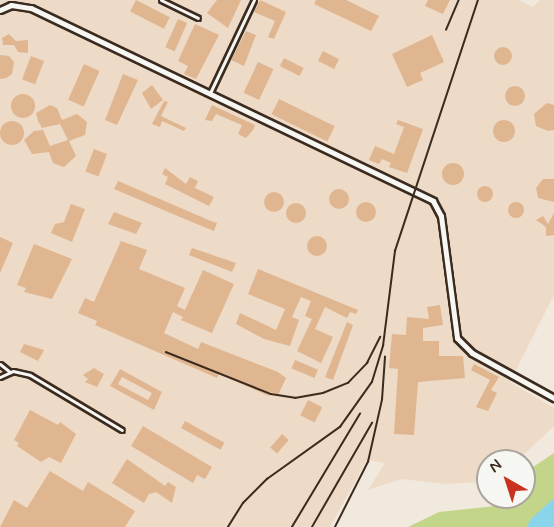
<!DOCTYPE html>
<html>
<head>
<meta charset="utf-8">
<style>
  body { margin:0 }
  #map { position:relative; width:554px; height:527px; overflow:hidden; background:#f2e9de; font-family:Mynerve,sans-serif }
  div>[style] { position:absolute }
  [style*='--x'] { left:calc(var(--x)*1px); top:calc(var(--y)*1px); width:calc(var(--w)*1px); rotate:calc(var(--a)*1deg) }
  .built>* { inset:0; background:#eddac7 }
  .green>* { inset:0; background:#c3d589 }
  .water>* { inset:0; background:#8ad5ea }
  .building>* { inset:0; background:#e0b690; transform-origin:0 0 }
  .round { border-radius:50% }
  .roads { filter:drop-shadow(2px 0 #3b2a1e) drop-shadow(-2px 0 #3b2a1e) drop-shadow(0 2px #3b2a1e) drop-shadow(0 -2px #3b2a1e) }
  .service>* { height:3px; margin:-1.5px; padding:0 1.5px; transform-origin:1.5px; border-radius:1.5px; background:#f6f6f2 }
  .minor>* { height:5px; margin:-2.5px; padding:0 2.5px; transform-origin:2.5px; border-radius:2.5px; background:#f6f6f2 }
  .rail>* { height:1.5px; margin:-0.75px; padding:0 0.75px; transform-origin:0.75px; border-radius:0.75px; background:#3b2a1e }
  span { translate:-50% -50%; white-space:nowrap; text-align:center; line-height:1.15; -webkit-text-stroke:5px #f6f6f2; paint-order:stroke }
  .north { position:absolute; left:476px; top:449px; width:60px; height:60px; box-sizing:border-box; background:#f6f6f2; border:2px solid #aba49d; border-radius:50%; rotate:321deg; font-size:16px; font-weight:700; line-height:24px; text-align:center; color:#3b2a1e }
  .north::after { content:''; display:block; margin:auto; width:21px; height:27px; background:#c8321e; clip-path:polygon(50% 0,100% 100%,50% 72%,0 100%) }
</style>
</head>
<body>
<div id="map">
  <div class="built">
    <div style="clip-path:polygon(0 0,519px 0,533px 7px,540px 0,554px 0,554px 295px,510px 382px,554px 408px,554px 426px,517px 461px,488px 461px,488px 477px,479px 482px,446px 484px,401px 479px,368px 490px,385px 463px,367px 460px,330px 527px,0 527px)"></div>
  </div>
  <div class="green">
    <div style="clip-path:polygon(554px 453px,554px 498px,527px 527px,408px 527px,439px 512px,496px 506px,504px 497px,524px 497px,524px 473px)"></div>
  </div>
  <div class="water">
    <div style="clip-path:polygon(554px 498px,554px 527px,527px 527px,530px 520px)"></div>
  </div>
  <div class="building">
    <div style="left:136px;top:0;width:38px;height:13px;rotate:27deg"></div>
    <div style="clip-path:polygon(217px 0,241px 0,228px 28px,207px 13px)"></div>
    <div style="clip-path:polygon(260px 0,286px 12px,274px 39px,268px 37px,275px 21px,254px 12px)"></div>
    <div style="clip-path:polygon(316px 0,346px 0,379px 16px,371px 31px,314px 4px)"></div>
    <div style="clip-path:polygon(428px 0,450px 0,443px 14px,425px 6px)"></div>
    <div style="left:178px;top:19px;width:10px;height:31px;rotate:24deg"></div>
    <div style="clip-path:polygon(195px 24px,219px 35px,196px 79px,184px 74px,188px 66px,178px 61px)"></div>
    <div style="clip-path:polygon(246px 31px,256px 35px,244px 66px,231px 60px)"></div>
    <div style="clip-path:polygon(9px 34px,16px 41px,28px 40px,28px 53px,18px 52px,14px 45px,3px 45px,2px 38px)"></div>
    <div style="clip-path:polygon(432px 35px,444px 62px,420px 73px,423px 80px,407px 87px,392px 54px)"></div>
    <div class="round" style="left:494px;top:47px;width:18px;height:18px"></div>
    <div style="left:323px;top:51px;width:18px;height:11px;rotate:27deg"></div>
    <div style="clip-path:polygon(0 55px,9px 56px,14px 62px,12px 74px,6px 78px,0 79px)"></div>
    <div style="left:31px;top:56px;width:14px;height:25px;rotate:21deg"></div>
    <div style="left:284px;top:58px;width:22px;height:9px;rotate:27deg"></div>
    <div style="left:258px;top:62px;width:17px;height:34px;rotate:25deg"></div>
    <div style="left:84px;top:64px;width:17px;height:39px;rotate:24deg"></div>
    <div style="clip-path:polygon(123px 74px,138px 80px,117px 125px,105px 120px)"></div>
    <div style="clip-path:polygon(152px 85px,163px 100px,151px 109px,142px 93px)"></div>
    <div class="round" style="left:505px;top:86px;width:20px;height:20px"></div>
    <div class="round" style="left:11px;top:94px;width:24px;height:24px"></div>
    <div style="left:279px;top:99px;width:62px;height:17px;rotate:26deg"></div>
    <div style="clip-path:polygon(164px 101px,168px 102px,161px 116px,186px 128px,184px 131px,162px 121px,160px 127px,152px 124px)"></div>
    <div style="clip-path:polygon(547px 103px,554px 105px,554px 130px,548px 131px,536px 126px,534px 114px)"></div>
    <div style="clip-path:polygon(50px 105px,57px 108px,62px 120px,77px 114px,87px 122px,85px 135px,69px 141px,76px 156px,64px 167px,53px 163px,49px 152px,32px 154px,24px 140px,34px 131px,43px 130px,50px 146px,68px 140px,60px 124px,42px 128px,38px 121px,36px 113px)"></div>
    <div style="clip-path:polygon(212px 105px,255px 125px,253px 130px,246px 138px,238px 134px,242px 125px,230px 120px,216px 114px,212px 121px,205px 120px)"></div>
    <div style="clip-path:polygon(398px 120px,423px 129px,407px 173px,389px 167px,391px 163px,382px 159px,379px 164px,369px 160px,375px 146px,394px 154px,404px 127px,396px 124px)"></div>
    <div class="round" style="left:493px;top:120px;width:22px;height:22px"></div>
    <div class="round" style="left:0;top:121px;width:24px;height:24px"></div>
    <div style="left:94px;top:149px;width:14px;height:24px;rotate:21deg"></div>
    <div class="round" style="left:442px;top:163px;width:22px;height:22px"></div>
    <div style="clip-path:polygon(165px 168px,186px 184px,190px 177px,198px 181px,195px 188px,214px 197px,209px 206px,165px 184px,168px 177px,162px 174px)"></div>
    <div style="clip-path:polygon(543px 179px,554px 179px,554px 202px,538px 198px,536px 188px)"></div>
    <div style="clip-path:polygon(118px 181px,211px 221px,217px 223px,214px 231px,187px 220px,114px 189px)"></div>
    <div class="round" style="left:477px;top:186px;width:16px;height:16px"></div>
    <div class="round" style="left:329px;top:189px;width:20px;height:20px"></div>
    <div class="round" style="left:264px;top:192px;width:20px;height:20px"></div>
    <div class="round" style="left:508px;top:202px;width:16px;height:16px"></div>
    <div class="round" style="left:356px;top:202px;width:20px;height:20px"></div>
    <div class="round" style="left:286px;top:203px;width:20px;height:20px"></div>
    <div style="clip-path:polygon(71px 204px,85px 209px,72px 242px,51px 233px,55px 224px,64px 222px)"></div>
    <div style="clip-path:polygon(114px 212px,142px 223px,136px 234px,108px 224px)"></div>
    <div style="clip-path:polygon(554px 213px,554px 235px,546px 236px,546px 227px,536px 220px,543px 216px,548px 224px)"></div>
    <div class="round" style="left:307px;top:236px;width:20px;height:20px"></div>
    <div style="clip-path:polygon(0 237px,13px 243px,0 273px)"></div>
    <div style="clip-path:polygon(121px 241px,147px 250px,139px 269px,185px 288px,177px 306px,185px 310px,203px 270px,234px 284px,212px 333px,181px 320px,183px 317px,173px 312px,164px 333px,198px 349px,201px 342px,278px 372px,286px 378px,278px 395px,271px 392px,269px 396px,219px 374px,217px 378px,95px 325px,97px 321px,78px 313px,85px 298px,94px 302px)"></div>
    <div style="clip-path:polygon(34px 244px,72px 259px,52px 299px,24px 292px,26px 288px,17px 285px)"></div>
    <div style="clip-path:polygon(192px 248px,236px 263px,232px 272px,189px 255px)"></div>
    <div style="clip-path:polygon(258px 269px,358px 310px,356px 314px,350px 312px,347px 318px,325px 307px,315px 329px,333px 337px,321px 363px,297px 351px,312px 319px,305px 316px,311px 301px,301px 297px,292px 317px,299px 320px,290px 346px,264px 339px,236px 324px,240px 313px,276px 330px,285px 309px,248px 294px)"></div>
    <div style="clip-path:polygon(440px 305px,443px 325px,423px 328px,423px 341px,439px 341px,439px 356px,463px 356px,465px 378px,418px 382px,414px 435px,394px 434px,398px 369px,389px 368px,392px 334px,406px 335px,407px 317px,429px 319px,427px 307px)"></div>
    <div style="clip-path:polygon(347px 322px,353px 325px,333px 380px,325px 377px)"></div>
    <div style="clip-path:polygon(24px 344px,44px 350px,38px 361px,20px 352px)"></div>
    <div style="left:295px;top:360px;width:25px;height:9px;rotate:23deg"></div>
    <div style="clip-path:polygon(474px 364px,499px 377px,491px 390px,497px 393px,488px 411px,476px 407px,490px 380px,471px 370px)"></div>
    <div style="clip-path:polygon(94px 368px,104px 374px,97px 387px,85px 382px,88px 379px,83px 375px)"></div>
    <div style="clip-path:polygon(evenodd,120px 369px,162px 392px,154px 410px,110px 386px,120px 369px,122px 377px,152px 393px,148px 400px,118px 384px,122px 377px)"></div>
    <div style="left:308px;top:400px;width:16px;height:17px;rotate:27deg"></div>
    <div style="clip-path:polygon(30px 410px,58px 425px,60px 422px,76px 434px,61px 463px,49px 457px,41px 462px,17px 446px,19px 443px,14px 440px)"></div>
    <div style="left:185px;top:421px;width:45px;height:8px;rotate:29deg"></div>
    <div style="clip-path:polygon(143px 426px,212px 467px,205px 479px,197px 475px,193px 483px,131px 446px)"></div>
    <div style="left:282px;top:434px;width:9px;height:18px;rotate:41deg"></div>
    <div style="clip-path:polygon(127px 459px,165px 486px,168px 482px,176px 487px,172px 503px,156px 492px,149px 494px,144px 503px,112px 483px)"></div>
    <div style="clip-path:polygon(50px 471px,83px 491px,88px 482px,135px 511px,125px 527px,0 527px,14px 500px,27px 508px)"></div>
  </div>
  <div class="roads">
    <div class="service">
      <div style="--x:161;--y:0;--w:41;--a:25.9"></div>
      <div style="--x:210;--y:93;--w:103;--a:-64.7"></div>
      <div style="--x:0;--y:364;--w:13;--a:39"></div>
      <div style="--x:0;--y:377;--w:14;--a:-25"></div>
      <div style="--x:13;--y:371;--w:17;--a:13"></div>
      <div style="--x:30;--y:375;--w:107;--a:30.9"></div>
    </div>
    <div class="minor">
      <div style="--x:0;--y:10;--w:12;--a:-24"></div>
      <div style="--x:11;--y:5;--w:20;--a:9"></div>
      <div style="--x:31;--y:8;--w:446;--a:25.6"></div>
      <div style="--x:433;--y:201;--w:17;--a:62"></div>
      <div style="--x:441;--y:216;--w:123;--a:82.5"></div>
      <div style="--x:457;--y:338;--w:21;--a:45"></div>
      <div style="--x:472;--y:353;--w:94;--a:28.8"></div>
    </div>
  </div>
  <div class="rail">
    <div style="--x:446;--y:30;--w:33;--a:-67"></div>
    <div style="--x:166;--y:352;--w:113;--a:21.8"></div>
    <div style="--x:271;--y:394;--w:24;--a:9"></div>
    <div style="--x:295;--y:398;--w:28;--a:-10"></div>
    <div style="--x:323;--y:393;--w:27;--a:-22"></div>
    <div style="--x:348;--y:383;--w:28;--a:-46"></div>
    <div style="--x:367;--y:363;--w:29;--a:-63"></div>
    <div style="--x:228;--y:527;--w:28;--a:-58"></div>
    <div style="--x:243;--y:503;--w:34;--a:-45"></div>
    <div style="--x:267;--y:479;--w:90;--a:-35.5"></div>
    <div style="--x:340;--y:427;--w:55;--a:-54.6"></div>
    <div style="--x:372;--y:382;--w:38;--a:-73"></div>
    <div style="--x:383;--y:346;--w:96;--a:-82.8"></div>
    <div style="--x:395;--y:251;--w:264;--a:-71.7"></div>
    <div style="--x:292;--y:527;--w:132;--a:-59"></div>
    <div style="--x:312;--y:527;--w:120;--a:-60"></div>
    <div style="--x:335;--y:527;--w:73;--a:-63.1"></div>
    <div style="--x:368;--y:462;--w:64;--a:-77.3"></div>
    <div style="--x:382;--y:400;--w:43;--a:-86"></div>
  </div>
  <div class="north">N</div>
</div>
</body>
</html>
